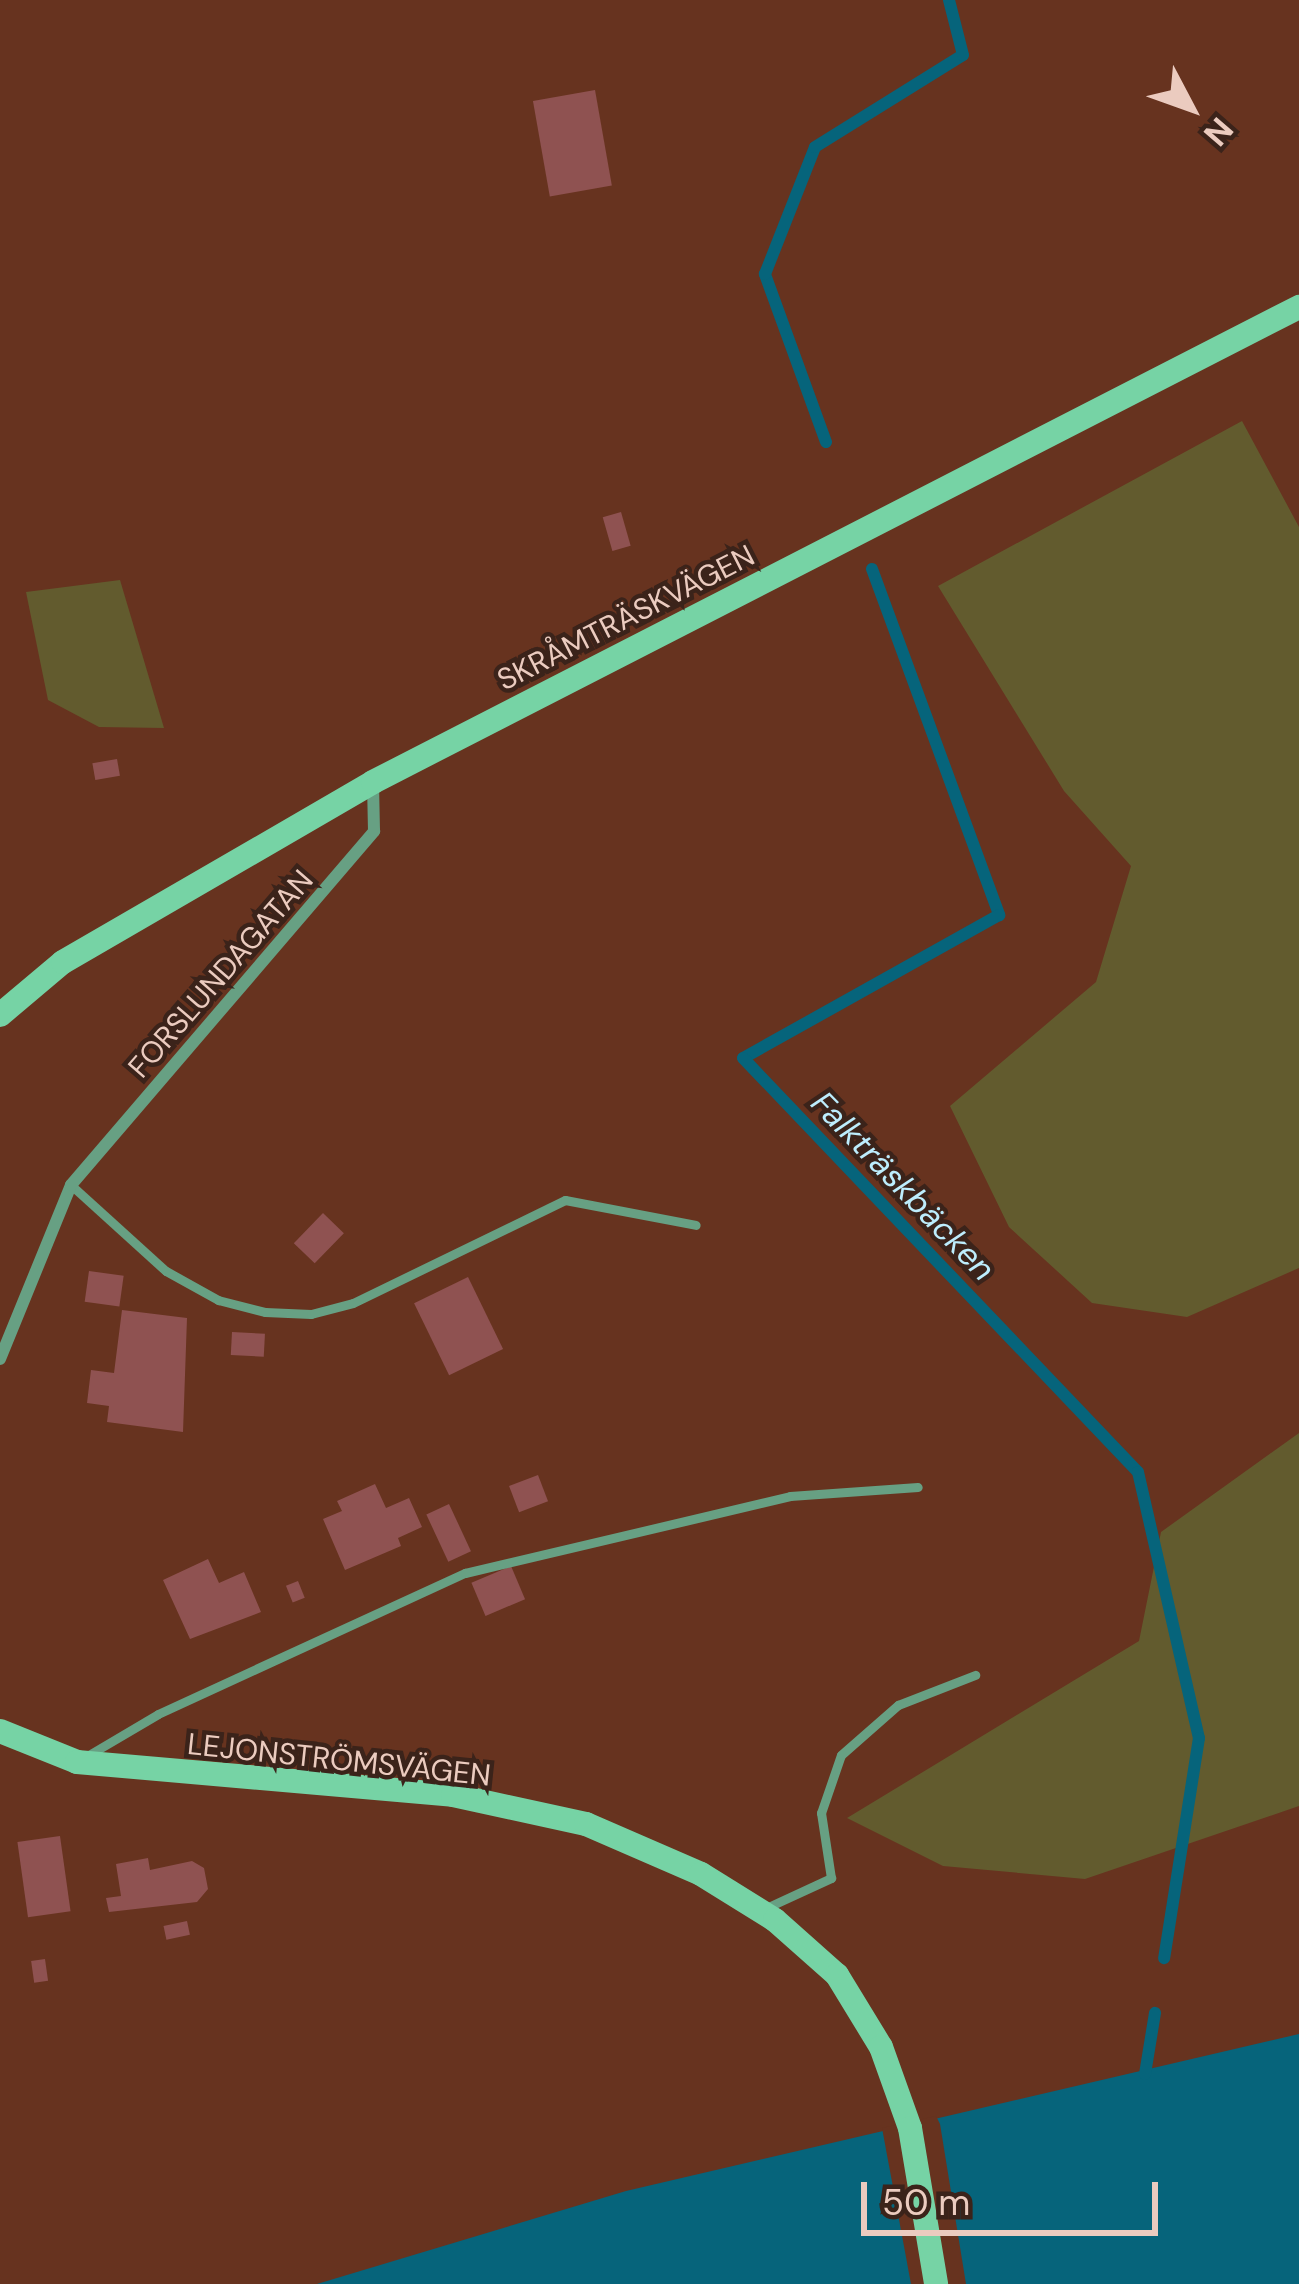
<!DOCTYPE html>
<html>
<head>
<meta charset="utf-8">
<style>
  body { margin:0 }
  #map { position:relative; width:1299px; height:2284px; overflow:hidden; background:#67331f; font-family:"DM Sans",sans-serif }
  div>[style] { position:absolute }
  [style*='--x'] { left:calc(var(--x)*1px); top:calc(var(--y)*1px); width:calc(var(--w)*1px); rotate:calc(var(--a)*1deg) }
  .green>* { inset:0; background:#625b2e }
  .water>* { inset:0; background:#06647b }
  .pier>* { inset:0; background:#67331f }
  .stream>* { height:12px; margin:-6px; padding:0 6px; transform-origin:6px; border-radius:6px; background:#06647b }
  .building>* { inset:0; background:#8f5251; transform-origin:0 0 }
  .lane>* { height:9px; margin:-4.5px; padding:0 4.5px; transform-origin:4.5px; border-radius:4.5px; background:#67a083 }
  .street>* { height:12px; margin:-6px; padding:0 6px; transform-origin:6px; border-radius:6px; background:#67a083 }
  .secondary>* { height:24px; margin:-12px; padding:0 12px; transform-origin:12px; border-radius:12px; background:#76d3a5 }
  span { translate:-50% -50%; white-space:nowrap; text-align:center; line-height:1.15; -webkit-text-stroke:9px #3b231a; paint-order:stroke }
  .street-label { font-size:30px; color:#ebcbbf }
  .water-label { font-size:33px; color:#bdedfd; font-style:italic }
  .north { position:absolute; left:1131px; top:48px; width:120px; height:120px; -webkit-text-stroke:9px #3b231a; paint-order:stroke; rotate:131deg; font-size:33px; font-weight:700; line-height:48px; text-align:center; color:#ebcbbf }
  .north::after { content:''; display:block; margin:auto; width:42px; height:54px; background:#ebcbbf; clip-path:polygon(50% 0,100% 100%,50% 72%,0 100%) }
  .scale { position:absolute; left:861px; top:2182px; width:297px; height:54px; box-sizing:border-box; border:6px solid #ebcbbf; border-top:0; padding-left:15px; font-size:36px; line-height:42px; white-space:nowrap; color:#ebcbbf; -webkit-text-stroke:9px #3b231a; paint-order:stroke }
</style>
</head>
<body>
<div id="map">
  <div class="green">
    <div style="clip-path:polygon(1242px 421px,1299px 527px,1299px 1268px,1187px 1317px,1092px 1303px,1009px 1227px,950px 1106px,1096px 982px,1131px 866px,1064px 791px,938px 586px)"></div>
    <div style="clip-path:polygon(120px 580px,164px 728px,99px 727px,48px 700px,26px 592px)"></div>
    <div style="clip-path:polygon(1299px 1433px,1299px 1806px,1085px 1879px,943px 1866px,847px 1818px,1139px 1641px,1161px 1532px)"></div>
  </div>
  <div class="water">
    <div style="clip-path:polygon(1299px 2034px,1299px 2284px,317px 2284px,626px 2191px)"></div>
  </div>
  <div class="pier">
    <div style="clip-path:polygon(936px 2116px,940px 2124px,966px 2284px,911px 2284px,882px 2128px)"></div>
  </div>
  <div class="stream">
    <div style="--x:826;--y:442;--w:179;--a:-110"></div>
    <div style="--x:765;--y:274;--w:136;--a:-68.5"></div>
    <div style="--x:815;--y:147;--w:174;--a:-31.9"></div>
    <div style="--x:963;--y:55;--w:57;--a:-104.3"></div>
    <div style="--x:872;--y:569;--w:369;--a:69.8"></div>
    <div style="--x:999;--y:915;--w:293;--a:150.8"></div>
    <div style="--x:743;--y:1058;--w:572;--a:46.35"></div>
    <div style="--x:1138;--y:1472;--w:273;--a:77.1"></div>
    <div style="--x:1199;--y:1738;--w:223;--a:99"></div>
    <div style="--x:1145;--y:2074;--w:62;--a:-80.7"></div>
  </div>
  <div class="building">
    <div style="left:595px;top:90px;width:97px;height:63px;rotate:80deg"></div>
    <div style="left:621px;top:512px;width:35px;height:19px;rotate:74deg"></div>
    <div style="left:117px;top:759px;width:17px;height:25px;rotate:80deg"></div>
    <div style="left:323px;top:1213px;width:29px;height:42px;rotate:44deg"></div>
    <div style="left:89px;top:1271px;width:35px;height:31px;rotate:8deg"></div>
    <div style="left:468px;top:1277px;width:80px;height:60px;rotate:64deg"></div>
    <div style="clip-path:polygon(122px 1310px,187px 1318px,183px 1432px,107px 1422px,109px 1406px,87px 1403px,91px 1370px,114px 1373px)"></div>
    <div style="left:232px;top:1332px;width:33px;height:23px;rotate:3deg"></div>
    <div style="left:538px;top:1475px;width:28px;height:31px;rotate:69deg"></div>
    <div style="clip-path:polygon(375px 1484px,386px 1508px,409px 1498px,422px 1527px,398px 1538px,401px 1546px,345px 1570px,323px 1519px,342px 1511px,337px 1501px)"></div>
    <div style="left:449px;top:1504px;width:52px;height:25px;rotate:65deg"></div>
    <div style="clip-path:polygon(208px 1559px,219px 1583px,244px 1572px,261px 1612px,190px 1639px,163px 1580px)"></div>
    <div style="left:511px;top:1566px;width:36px;height:43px;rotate:67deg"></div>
    <div style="left:298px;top:1581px;width:18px;height:13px;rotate:68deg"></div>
    <div style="left:60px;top:1836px;width:76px;height:43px;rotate:82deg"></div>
    <div style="clip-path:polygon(148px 1858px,150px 1870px,192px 1861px,204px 1868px,208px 1889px,197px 1902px,109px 1912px,106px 1898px,121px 1896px,116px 1864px)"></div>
    <div style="left:187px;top:1921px;width:14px;height:24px;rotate:78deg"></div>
    <div style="left:45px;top:1959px;width:22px;height:14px;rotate:82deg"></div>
  </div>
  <div class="lane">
    <div style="--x:71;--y:1185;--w:128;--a:42.2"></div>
    <div style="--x:166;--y:1271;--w:60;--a:29.1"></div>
    <div style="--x:218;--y:1300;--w:49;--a:14.3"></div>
    <div style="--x:265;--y:1312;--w:46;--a:2.5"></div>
    <div style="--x:311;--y:1314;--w:43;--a:-14.7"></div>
    <div style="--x:353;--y:1303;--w:236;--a:-25.9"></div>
    <div style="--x:565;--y:1200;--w:133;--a:10.8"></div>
    <div style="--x:87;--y:1756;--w:82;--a:-30.6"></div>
    <div style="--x:158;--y:1714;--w:338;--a:-24.7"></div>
    <div style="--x:465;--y:1573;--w:334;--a:-13.3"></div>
    <div style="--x:790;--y:1496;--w:128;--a:-4"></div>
    <div style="--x:766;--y:1908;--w:72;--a:-24.8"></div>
    <div style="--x:831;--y:1878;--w:66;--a:-98.7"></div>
    <div style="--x:821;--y:1813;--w:61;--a:-71"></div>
    <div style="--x:841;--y:1755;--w:76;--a:-41.3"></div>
    <div style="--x:898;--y:1705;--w:83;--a:-21.3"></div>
  </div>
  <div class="street">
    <div style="--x:0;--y:1359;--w:188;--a:-67.8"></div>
    <div style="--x:71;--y:1185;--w:466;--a:-49.4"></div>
    <div style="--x:374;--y:831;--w:48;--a:-91.2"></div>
  </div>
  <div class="secondary">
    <div style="--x:0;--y:1015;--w:82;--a:-40.1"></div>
    <div style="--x:63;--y:962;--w:358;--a:-30.1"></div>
    <div style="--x:373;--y:782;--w:1041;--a:-27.16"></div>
    <div style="--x:0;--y:1731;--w:83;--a:21.9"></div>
    <div style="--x:77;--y:1762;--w:377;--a:5"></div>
    <div style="--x:453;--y:1795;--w:136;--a:12.3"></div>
    <div style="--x:586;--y:1824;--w:125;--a:23.5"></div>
    <div style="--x:701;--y:1874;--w:87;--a:31.9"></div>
    <div style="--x:775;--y:1920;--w:83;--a:41.6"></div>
    <div style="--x:837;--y:1975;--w:84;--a:58.6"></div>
    <div style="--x:881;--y:2047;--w:86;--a:70.3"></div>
    <div style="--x:910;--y:2128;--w:158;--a:80.5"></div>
  </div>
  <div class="street-label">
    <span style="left:626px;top:618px;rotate:-27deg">SKRÅMTRÄSKVÄGEN</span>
    <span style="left:221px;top:974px;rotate:-49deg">FORSLUNDAGATAN</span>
    <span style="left:339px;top:1760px;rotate:6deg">LEJONSTRÖMSVÄGEN</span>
  </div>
  <div class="water-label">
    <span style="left:903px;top:1186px;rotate:46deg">Falkträskbäcken</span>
  </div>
  <div class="north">N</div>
  <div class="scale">50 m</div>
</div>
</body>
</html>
